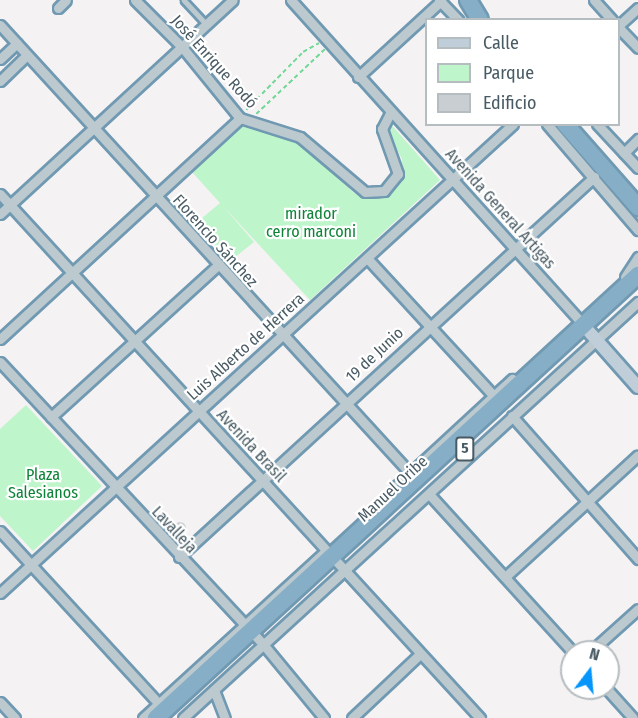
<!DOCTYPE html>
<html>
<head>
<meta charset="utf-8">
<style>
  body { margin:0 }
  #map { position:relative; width:638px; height:718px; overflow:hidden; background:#f5f2f3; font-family:"Fira Sans Condensed",sans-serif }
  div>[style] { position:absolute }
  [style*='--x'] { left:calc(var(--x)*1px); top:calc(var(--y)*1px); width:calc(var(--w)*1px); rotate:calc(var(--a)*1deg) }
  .green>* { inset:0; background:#bef5cb }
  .building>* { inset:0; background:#c9ced3 }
  .round { border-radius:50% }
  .path>* { height:1.5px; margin-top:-0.75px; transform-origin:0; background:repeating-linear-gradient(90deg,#71d896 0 4.5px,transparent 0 7.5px) }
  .roads { filter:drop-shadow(2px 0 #7099b2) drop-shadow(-2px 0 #7099b2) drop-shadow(0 2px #7099b2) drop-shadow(0 -2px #7099b2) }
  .lane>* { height:4.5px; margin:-2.25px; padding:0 2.25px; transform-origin:2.25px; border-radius:2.25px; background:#bccad0 }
  .street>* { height:9px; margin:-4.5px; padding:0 4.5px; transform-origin:4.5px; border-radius:4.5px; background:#bccad0 }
  .secondary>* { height:12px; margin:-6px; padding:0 6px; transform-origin:6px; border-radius:6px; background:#bfced8 }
  .highway>* { height:16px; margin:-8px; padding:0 8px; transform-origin:8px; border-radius:8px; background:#86aec6 }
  span { translate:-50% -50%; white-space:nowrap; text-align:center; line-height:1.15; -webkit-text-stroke:4.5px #fff; paint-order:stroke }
  .shield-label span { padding:2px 4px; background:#fff; border:2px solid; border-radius:4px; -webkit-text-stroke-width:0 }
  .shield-label { font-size:15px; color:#485a63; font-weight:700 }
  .street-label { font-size:16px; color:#485a63 }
  .park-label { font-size:16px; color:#0d8337 }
  .legend { position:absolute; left:425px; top:18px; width:195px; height:108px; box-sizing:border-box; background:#fff; border:2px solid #b6bdc1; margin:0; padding:8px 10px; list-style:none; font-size:18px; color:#485a63 }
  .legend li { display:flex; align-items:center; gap:12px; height:30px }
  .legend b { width:30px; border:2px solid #b6bdc1 }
  .north { position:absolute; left:560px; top:640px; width:60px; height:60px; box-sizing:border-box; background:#fff; border:2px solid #b6bdc1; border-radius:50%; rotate:16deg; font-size:16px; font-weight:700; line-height:24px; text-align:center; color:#485a63 }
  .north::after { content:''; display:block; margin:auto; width:21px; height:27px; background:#0695fb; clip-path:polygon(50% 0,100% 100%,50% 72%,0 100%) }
</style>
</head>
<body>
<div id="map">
  <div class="green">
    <div style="clip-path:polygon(389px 122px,440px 180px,310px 300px,223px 206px,254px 242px,229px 262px,195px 224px,220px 203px,192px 172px,243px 126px,281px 134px,310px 151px,354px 193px,368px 198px,387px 195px,403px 179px,402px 159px,386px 130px)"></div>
    <div style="clip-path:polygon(26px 405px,102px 486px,33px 551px,0 516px,0 429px)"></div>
  </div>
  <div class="building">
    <div class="round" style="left:174px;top:522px;width:12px;height:12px"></div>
  </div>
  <div class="path">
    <div style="--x:246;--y:110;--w:81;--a:-45.5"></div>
    <div style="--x:303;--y:52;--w:18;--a:-29"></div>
    <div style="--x:256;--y:114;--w:95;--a:-43.3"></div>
  </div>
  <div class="roads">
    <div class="lane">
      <div style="--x:184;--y:0;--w:33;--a:47"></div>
    </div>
    <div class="street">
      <div style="--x:135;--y:0;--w:66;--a:45"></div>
      <div style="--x:182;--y:47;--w:92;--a:50.8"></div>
      <div style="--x:240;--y:118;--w:63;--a:17.6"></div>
      <div style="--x:300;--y:137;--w:85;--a:40.2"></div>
      <div style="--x:365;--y:192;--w:19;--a:-3"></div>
      <div style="--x:384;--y:191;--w:22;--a:-51"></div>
      <div style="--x:398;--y:174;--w:48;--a:-109.6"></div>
      <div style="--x:382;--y:129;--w:18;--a:-63"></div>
      <div style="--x:291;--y:0;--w:440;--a:48"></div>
      <div style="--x:439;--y:0;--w:28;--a:46"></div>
      <div style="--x:594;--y:0;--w:27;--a:48"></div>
      <div style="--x:58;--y:8;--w:11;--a:-45"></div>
      <div style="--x:0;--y:25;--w:607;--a:47.54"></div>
      <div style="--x:618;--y:26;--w:27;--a:-42"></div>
      <div style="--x:618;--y:27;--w:29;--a:46"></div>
      <div style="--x:0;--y:59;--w:23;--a:-43"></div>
      <div style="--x:358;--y:77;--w:113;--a:-42.5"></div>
      <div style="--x:0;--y:81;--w:37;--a:-44"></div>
      <div style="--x:547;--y:124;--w:140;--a:49.4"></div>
      <div style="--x:597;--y:124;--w:60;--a:47"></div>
      <div style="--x:624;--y:153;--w:20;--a:-45"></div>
      <div style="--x:0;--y:194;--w:711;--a:47.51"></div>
      <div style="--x:0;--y:214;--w:316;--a:-42.6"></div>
      <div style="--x:367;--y:258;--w:188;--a:47.4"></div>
      <div style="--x:625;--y:277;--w:24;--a:-57"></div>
      <div style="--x:0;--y:339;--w:326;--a:-42.6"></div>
      <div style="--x:0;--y:362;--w:386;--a:47"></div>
      <div style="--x:263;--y:644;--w:96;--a:50.5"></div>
      <div style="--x:512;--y:416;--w:191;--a:48.6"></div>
      <div style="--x:51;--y:417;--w:224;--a:-42.3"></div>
      <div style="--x:394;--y:488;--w:161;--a:-42.7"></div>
      <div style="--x:429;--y:494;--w:214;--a:47.7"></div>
      <div style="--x:0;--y:531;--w:235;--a:47.4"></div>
      <div style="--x:179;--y:557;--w:563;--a:-42.48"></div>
      <div style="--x:505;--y:577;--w:180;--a:-42.5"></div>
      <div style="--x:0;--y:593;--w:695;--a:-42.43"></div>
      <div style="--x:590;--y:652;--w:64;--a:-41.9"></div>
      <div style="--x:606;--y:688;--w:40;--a:48"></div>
      <div style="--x:214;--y:690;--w:30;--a:69"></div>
      <div style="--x:0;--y:702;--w:22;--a:47"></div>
      <div style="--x:143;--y:718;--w:246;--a:-42.4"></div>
      <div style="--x:183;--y:718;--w:617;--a:-42.44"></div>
      <div style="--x:352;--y:718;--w:93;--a:-43.3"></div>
    </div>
    <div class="secondary">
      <div style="--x:585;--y:327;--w:80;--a:48.5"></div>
    </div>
    <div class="highway">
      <div style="--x:468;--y:0;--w:23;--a:59"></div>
      <div style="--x:565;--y:124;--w:111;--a:48.7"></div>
      <div style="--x:156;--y:718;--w:655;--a:-42.59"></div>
    </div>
  </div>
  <div class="shield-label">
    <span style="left:465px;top:449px">5</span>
  </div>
  <div class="street-label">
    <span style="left:214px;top:62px;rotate:48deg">José Enrique Rodó</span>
    <span style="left:500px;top:209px;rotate:48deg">Avenida General Artigas</span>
    <span style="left:215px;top:241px;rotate:48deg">Florencio Sánchez</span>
    <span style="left:246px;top:347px;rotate:-42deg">Luis Alberto de Herrera</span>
    <span style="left:375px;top:355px;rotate:-43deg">19 de Junio</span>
    <span style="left:251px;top:446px;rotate:47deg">Avenida Brasil</span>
    <span style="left:393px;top:489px;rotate:-43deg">Manuel Oribe</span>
    <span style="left:174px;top:530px;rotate:47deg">Lavalleja</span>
  </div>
  <div class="park-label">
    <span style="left:311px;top:223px">mirador<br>cerro marconi</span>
    <span style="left:43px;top:484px">Plaza<br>Salesianos</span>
  </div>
  <ul class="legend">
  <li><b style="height:8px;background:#bfced8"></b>Calle</li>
  <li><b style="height:16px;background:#bef5cb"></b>Parque</li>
  <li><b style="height:16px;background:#c9ced3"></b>Edificio</li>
  </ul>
  <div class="north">N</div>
</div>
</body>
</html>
